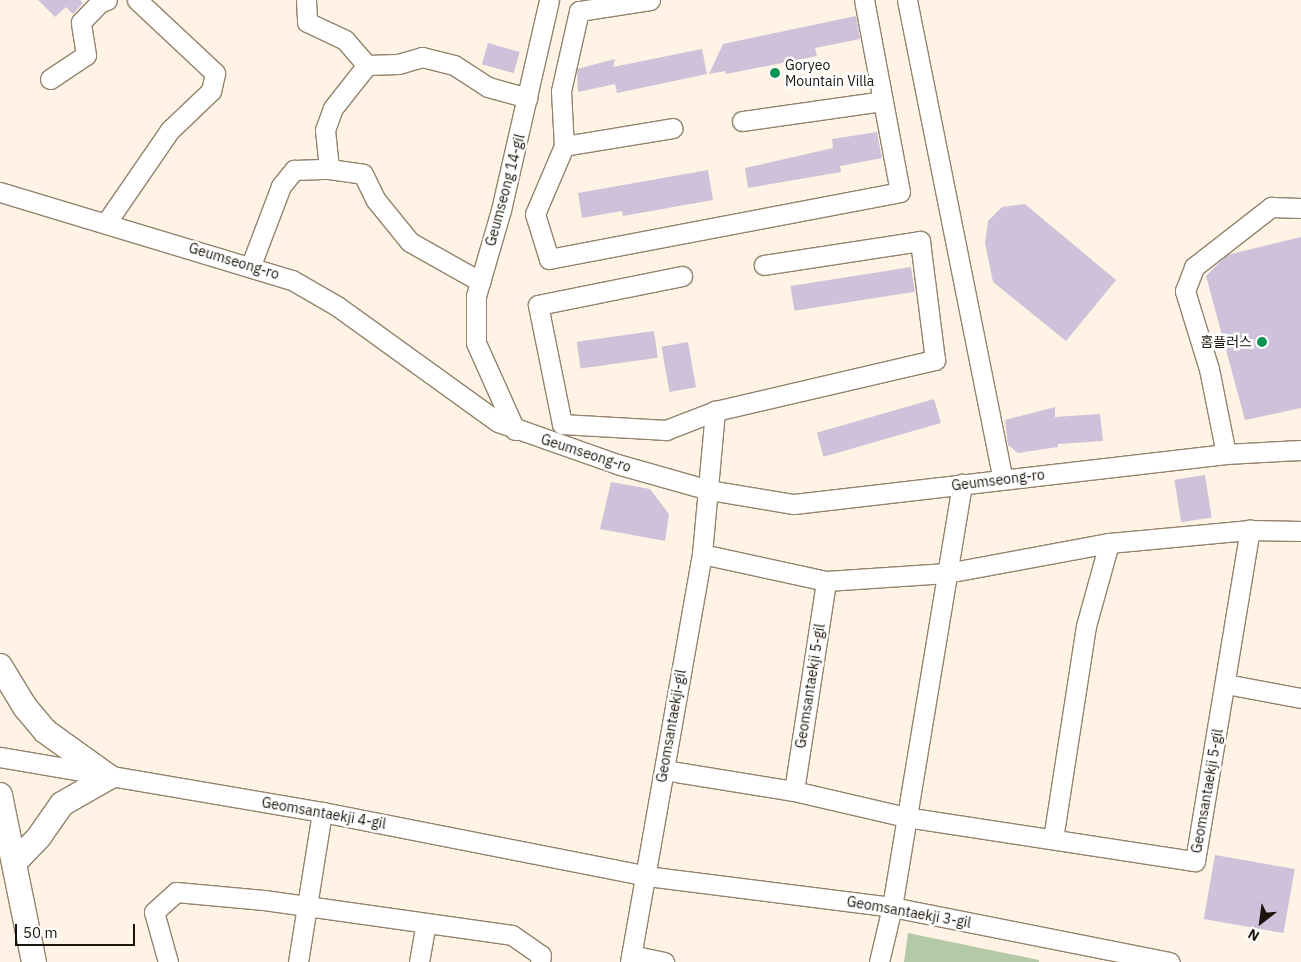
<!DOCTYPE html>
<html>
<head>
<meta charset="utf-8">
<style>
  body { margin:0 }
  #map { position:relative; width:1301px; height:962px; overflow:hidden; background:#fef3e5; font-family:"IBM Plex Sans","Noto Sans KR",sans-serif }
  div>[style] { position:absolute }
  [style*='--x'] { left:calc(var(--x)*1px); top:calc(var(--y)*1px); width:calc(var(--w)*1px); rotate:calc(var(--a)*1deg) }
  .green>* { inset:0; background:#b3c9a7 }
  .building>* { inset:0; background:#cfc1d9; transform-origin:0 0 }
  .roads { filter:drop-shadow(1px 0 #93836d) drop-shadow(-1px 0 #93836d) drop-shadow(0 1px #93836d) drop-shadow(0 -1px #93836d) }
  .minor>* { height:19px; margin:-9.5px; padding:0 9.5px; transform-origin:9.5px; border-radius:9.5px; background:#fff }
  .major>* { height:24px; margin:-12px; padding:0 12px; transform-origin:12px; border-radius:12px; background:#fff }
  .dots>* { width:14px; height:14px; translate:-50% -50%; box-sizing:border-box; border:2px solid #fff; border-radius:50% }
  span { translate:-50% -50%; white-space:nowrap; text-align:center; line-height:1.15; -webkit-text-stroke:5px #fff; paint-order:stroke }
  .poi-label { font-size:14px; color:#1b140c }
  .left { translate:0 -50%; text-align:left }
  .right { translate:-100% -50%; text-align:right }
  .street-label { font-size:14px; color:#1b140c }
  .north { position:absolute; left:1236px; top:897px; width:50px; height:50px; -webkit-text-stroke:4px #fff; paint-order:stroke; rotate:210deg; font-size:14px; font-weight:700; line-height:20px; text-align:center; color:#1b140c }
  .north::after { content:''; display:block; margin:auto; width:18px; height:22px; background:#1b140c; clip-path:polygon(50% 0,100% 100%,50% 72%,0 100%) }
  .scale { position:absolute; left:15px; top:924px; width:120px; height:22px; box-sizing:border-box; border:2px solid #1b140c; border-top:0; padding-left:6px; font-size:15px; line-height:18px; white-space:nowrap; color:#1b140c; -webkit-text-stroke:4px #fff; paint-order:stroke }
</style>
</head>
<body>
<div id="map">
  <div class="green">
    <div style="clip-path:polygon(908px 933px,1039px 960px,1039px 962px,904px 962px)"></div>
  </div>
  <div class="building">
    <div style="clip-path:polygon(38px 0,80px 0,83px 3px,73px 14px,66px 7px,55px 17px)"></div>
    <div style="clip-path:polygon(856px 16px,860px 39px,815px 48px,817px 56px,726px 74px,725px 71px,709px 74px,723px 44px)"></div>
    <div style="left:488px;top:43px;width:33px;height:22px;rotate:16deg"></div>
    <div style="clip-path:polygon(702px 49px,707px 74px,617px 93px,615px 84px,578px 92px,577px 69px,615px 59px,613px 67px)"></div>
    <div style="clip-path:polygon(877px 132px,882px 158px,840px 166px,841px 172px,748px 188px,745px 168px,833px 148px,832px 139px)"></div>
    <div style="clip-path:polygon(708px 170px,713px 200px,623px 216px,622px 211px,582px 218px,578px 193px)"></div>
    <div style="clip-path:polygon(1025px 204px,1116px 280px,1066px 341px,993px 282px,985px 243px,988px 221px,1002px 207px)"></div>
    <div style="clip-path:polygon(1301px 237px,1301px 408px,1245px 420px,1206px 276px,1227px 255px)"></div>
    <div style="left:911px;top:267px;width:25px;height:122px;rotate:81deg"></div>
    <div style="left:654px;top:331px;width:27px;height:78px;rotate:82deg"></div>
    <div style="left:688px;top:342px;width:46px;height:27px;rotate:80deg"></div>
    <div style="left:934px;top:399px;width:25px;height:122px;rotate:74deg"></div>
    <div style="clip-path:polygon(1055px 407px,1055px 417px,1100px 414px,1103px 441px,1058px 444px,1058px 447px,1018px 453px,1008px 445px,1005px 420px)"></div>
    <div style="left:1205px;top:475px;width:43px;height:31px;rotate:81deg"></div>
    <div style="clip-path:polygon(611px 482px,650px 489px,669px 514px,665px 541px,600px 529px)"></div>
    <div style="left:1215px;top:855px;width:81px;height:65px;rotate:10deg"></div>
  </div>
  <div class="roads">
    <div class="minor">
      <div style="--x:306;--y:0;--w:22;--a:87"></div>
      <div style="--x:307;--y:22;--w:42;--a:25.3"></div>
      <div style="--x:345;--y:40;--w:33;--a:49"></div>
      <div style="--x:367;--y:65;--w:55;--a:128.3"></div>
      <div style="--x:333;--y:108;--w:23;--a:110"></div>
      <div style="--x:325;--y:130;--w:39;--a:84"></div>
      <div style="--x:650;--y:0;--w:72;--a:171.2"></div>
      <div style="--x:579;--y:11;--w:82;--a:102.7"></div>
      <div style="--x:561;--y:91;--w:55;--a:86.9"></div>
      <div style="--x:564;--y:146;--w:74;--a:113.1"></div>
      <div style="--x:535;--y:214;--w:47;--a:72.7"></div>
      <div style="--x:549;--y:259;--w:357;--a:-10.8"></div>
      <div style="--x:900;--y:192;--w:195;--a:-100.6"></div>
      <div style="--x:907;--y:0;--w:489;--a:78.7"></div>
      <div style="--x:367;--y:65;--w:31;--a:-2"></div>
      <div style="--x:398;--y:64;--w:25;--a:-16"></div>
      <div style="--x:422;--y:57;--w:33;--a:14"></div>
      <div style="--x:454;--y:65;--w:40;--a:32.9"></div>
      <div style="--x:488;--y:87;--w:41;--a:15.4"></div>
      <div style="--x:50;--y:79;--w:43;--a:-33.7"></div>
      <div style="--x:86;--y:55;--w:33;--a:-99"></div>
      <div style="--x:81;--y:22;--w:28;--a:-46"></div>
      <div style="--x:100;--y:2;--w:7;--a:-16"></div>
      <div style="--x:742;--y:121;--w:141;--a:-8.1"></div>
      <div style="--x:564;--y:146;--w:110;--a:-9.4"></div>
      <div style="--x:0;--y:192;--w:305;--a:16.8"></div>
      <div style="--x:292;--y:280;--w:52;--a:30"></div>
      <div style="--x:337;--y:306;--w:198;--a:35.8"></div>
      <div style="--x:498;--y:422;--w:126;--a:19.4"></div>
      <div style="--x:617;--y:464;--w:96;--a:15.8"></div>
      <div style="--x:709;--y:490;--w:86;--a:9.4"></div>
      <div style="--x:794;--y:504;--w:435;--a:-6.6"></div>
      <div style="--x:1226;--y:454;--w:75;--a:-3.1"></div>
      <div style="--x:106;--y:223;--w:113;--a:-55.5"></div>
      <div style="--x:170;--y:130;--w:57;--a:-43.6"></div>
      <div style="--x:211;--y:91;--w:18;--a:-77"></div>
      <div style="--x:215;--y:73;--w:107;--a:-136.9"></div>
      <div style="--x:251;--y:265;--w:85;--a:-69.2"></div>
      <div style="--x:281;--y:186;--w:21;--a:-51"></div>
      <div style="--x:294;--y:170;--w:35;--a:-2"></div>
      <div style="--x:329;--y:169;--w:34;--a:8"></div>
      <div style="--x:363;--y:174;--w:28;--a:64"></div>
      <div style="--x:375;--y:199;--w:55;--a:50.9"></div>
      <div style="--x:410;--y:242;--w:81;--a:29.4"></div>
      <div style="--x:715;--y:411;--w:226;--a:-13.1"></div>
      <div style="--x:935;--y:360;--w:120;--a:-97.2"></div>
      <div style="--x:920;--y:241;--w:158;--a:171.3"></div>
      <div style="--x:515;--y:430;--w:95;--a:-114.1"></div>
      <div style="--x:476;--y:343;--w:47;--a:-90"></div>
      <div style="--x:476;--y:296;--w:90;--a:-73.8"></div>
      <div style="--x:501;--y:210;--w:215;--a:-77.1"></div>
      <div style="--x:1226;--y:454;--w:87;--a:-101.3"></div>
      <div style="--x:1209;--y:369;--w:82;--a:-107.1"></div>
      <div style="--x:1185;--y:291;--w:26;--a:-69"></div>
      <div style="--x:1194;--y:267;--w:98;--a:-37.9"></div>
      <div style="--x:1271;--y:207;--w:30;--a:2"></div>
      <div style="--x:702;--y:554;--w:127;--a:12.3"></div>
      <div style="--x:826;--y:581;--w:121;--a:-3.8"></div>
      <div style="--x:947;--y:573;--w:165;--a:-10.5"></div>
      <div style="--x:1109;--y:543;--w:142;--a:-5.3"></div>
      <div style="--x:1250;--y:530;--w:51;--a:1.1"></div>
      <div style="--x:1226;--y:684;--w:76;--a:10.6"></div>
      <div style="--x:0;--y:757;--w:327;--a:9.7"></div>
      <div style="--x:322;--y:812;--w:331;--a:11.1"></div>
      <div style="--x:647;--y:876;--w:247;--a:7.2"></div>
      <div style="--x:892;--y:907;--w:283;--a:11.2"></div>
      <div style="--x:664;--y:770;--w:132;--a:9.2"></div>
      <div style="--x:794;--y:791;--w:115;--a:13.1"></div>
      <div style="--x:906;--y:817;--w:292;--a:8.7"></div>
      <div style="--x:1195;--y:861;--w:336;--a:-80.6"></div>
      <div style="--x:794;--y:791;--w:212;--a:-81.3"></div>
      <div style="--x:1053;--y:839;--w:216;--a:-81.2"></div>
      <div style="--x:1086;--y:626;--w:86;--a:-74.5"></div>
      <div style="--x:631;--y:955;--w:34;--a:12"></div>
      <div style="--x:168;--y:962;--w:52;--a:-105.6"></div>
      <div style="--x:154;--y:912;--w:30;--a:-42"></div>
      <div style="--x:176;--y:892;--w:88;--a:5.2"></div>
      <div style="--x:264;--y:900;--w:250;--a:8"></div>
      <div style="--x:512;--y:935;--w:35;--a:35"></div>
      <div style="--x:541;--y:955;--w:7;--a:98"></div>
      <div style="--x:298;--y:962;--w:152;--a:-80.9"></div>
      <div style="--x:419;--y:962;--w:39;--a:-80"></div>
      <div style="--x:630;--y:962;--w:414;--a:-80"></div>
      <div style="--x:702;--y:554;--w:144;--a:-84.8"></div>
      <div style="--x:715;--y:411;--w:53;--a:158.8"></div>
      <div style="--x:666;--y:430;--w:104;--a:-176.7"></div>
      <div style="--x:562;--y:424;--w:121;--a:-101.4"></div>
      <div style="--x:538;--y:305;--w:147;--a:-11.4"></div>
      <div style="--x:879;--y:962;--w:57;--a:-76.7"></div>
      <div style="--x:892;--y:907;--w:429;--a:-80.6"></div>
    </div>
    <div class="major">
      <div style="--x:0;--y:666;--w:48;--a:58.6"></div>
      <div style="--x:25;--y:707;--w:31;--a:50"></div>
      <div style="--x:45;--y:731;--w:79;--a:35.7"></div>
      <div style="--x:109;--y:777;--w:54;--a:150.1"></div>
      <div style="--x:62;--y:804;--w:39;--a:125"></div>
      <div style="--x:40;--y:836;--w:37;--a:134"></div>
      <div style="--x:0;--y:795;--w:170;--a:78.5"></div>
    </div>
  </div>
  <div class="dots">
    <div style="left:775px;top:73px;background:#0d9351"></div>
    <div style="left:1262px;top:342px;background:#0d9351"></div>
  </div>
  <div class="poi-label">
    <span class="left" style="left:785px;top:73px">Goryeo<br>Mountain Villa</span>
    <span class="right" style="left:1252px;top:342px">홈플러스</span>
  </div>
  <div class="street-label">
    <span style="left:505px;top:190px;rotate:-75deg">Geumseong 14-gil</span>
    <span style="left:234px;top:261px;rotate:17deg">Geumseong-ro</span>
    <span style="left:586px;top:453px;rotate:18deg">Geumseong-ro</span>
    <span style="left:998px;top:480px;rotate:-7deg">Geumseong-ro</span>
    <span style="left:810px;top:686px;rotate:-81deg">Geomsantaekji 5-gil</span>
    <span style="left:671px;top:726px;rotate:-80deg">Geomsantaekji-gil</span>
    <span style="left:1207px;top:791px;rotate:-80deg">Geomsantaekji 5-gil</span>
    <span style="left:324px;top:813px;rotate:10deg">Geomsantaekji 4-gil</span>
    <span style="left:909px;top:912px;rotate:10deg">Geomsantaekji 3-gil</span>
  </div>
  <div class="north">N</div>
  <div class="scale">50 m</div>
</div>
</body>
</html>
